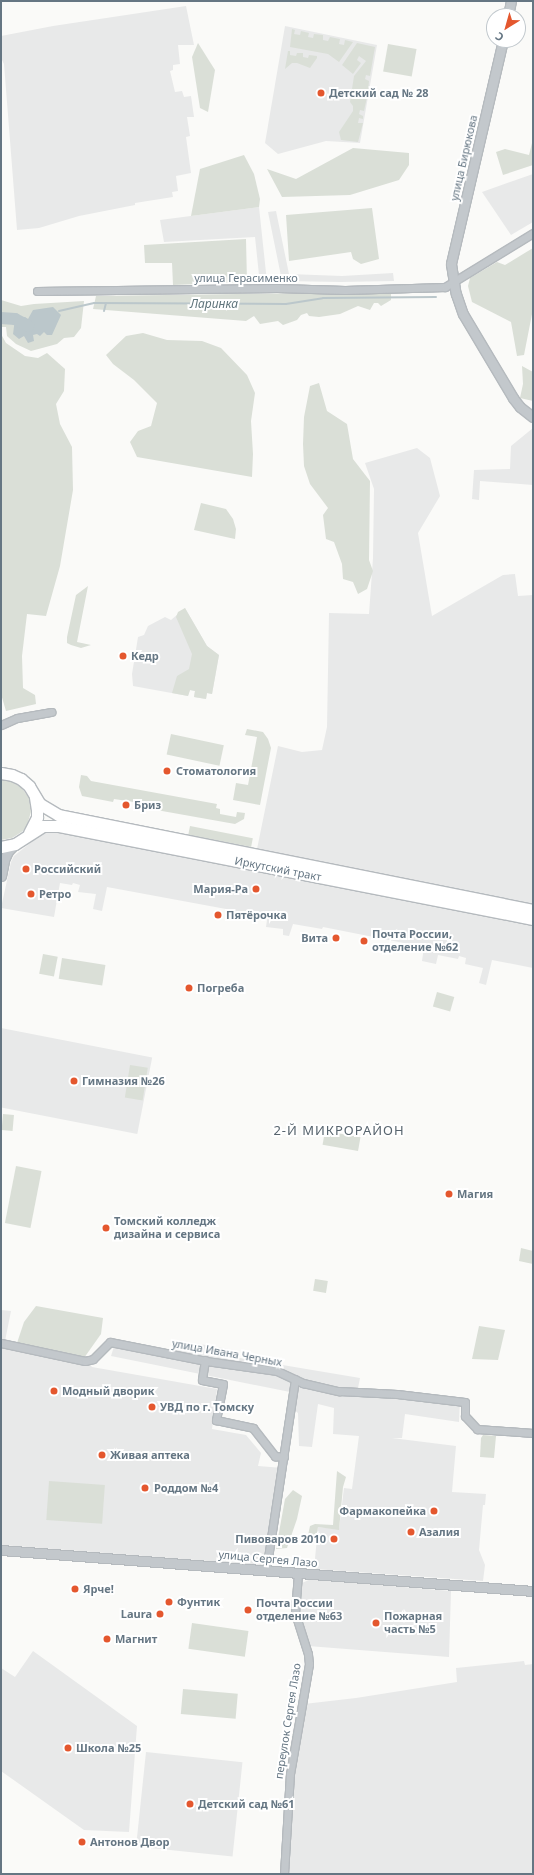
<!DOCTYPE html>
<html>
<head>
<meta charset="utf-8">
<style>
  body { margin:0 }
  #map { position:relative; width:534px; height:1875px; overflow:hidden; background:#fafaf8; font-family:"Noto Sans",sans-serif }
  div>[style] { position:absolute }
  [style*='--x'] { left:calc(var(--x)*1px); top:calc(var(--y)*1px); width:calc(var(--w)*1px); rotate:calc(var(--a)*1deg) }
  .built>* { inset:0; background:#e8e9e9; transform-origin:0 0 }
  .green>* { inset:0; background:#dadfd7; transform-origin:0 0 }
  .water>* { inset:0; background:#bbc7cb }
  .stream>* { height:2px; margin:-1px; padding:0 1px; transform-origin:1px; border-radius:1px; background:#bbc7cb }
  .river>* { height:12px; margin:-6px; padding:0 6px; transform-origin:6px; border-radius:6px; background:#bbc7cb }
  .roads { filter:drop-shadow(1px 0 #b5babe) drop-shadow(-1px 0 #b5babe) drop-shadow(0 1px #b5babe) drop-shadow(0 -1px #b5babe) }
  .minor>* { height:7px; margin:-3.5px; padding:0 3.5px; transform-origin:3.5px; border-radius:3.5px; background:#c3c8cc }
  .tertiary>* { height:9px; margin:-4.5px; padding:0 4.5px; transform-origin:4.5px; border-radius:4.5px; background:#c3c8cc }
  .primary>* { height:11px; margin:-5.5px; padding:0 5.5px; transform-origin:5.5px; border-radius:5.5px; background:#fff }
  .dots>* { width:11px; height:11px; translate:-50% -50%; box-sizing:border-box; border:2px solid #fff; border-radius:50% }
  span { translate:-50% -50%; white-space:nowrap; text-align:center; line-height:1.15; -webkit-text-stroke:4px #fff; paint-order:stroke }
  .poi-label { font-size:11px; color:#657683; font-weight:700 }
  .left { translate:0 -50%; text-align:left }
  .right { translate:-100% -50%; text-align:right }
  .street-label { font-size:11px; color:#657683 }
  .water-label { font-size:12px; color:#60757c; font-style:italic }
  .quarter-label { font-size:13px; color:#57646e; letter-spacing:1px }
  .frame { position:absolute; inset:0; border:2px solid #657683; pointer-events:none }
  .north { position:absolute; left:486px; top:8px; width:40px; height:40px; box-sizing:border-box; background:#fff; border:1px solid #c1c8cd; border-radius:50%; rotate:217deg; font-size:11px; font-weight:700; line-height:16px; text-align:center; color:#657683 }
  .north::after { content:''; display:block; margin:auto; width:14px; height:18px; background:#e4572e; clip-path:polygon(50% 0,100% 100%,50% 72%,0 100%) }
</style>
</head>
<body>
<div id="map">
  <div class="built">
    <div style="clip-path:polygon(186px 6px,194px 45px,178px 45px,180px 64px,173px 65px,173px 70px,170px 71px,175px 92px,182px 91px,184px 97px,191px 96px,194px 117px,187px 117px,190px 136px,186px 137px,191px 173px,176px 176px,178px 191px,172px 192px,173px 197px,135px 203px,135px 205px,79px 216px,39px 228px,17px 230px,4px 64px,1px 58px,1px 36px,53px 26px)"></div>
    <div style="clip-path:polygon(285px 26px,377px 45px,360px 143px,326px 141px,278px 154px,265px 143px)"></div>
    <div style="clip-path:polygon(533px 174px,533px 222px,511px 235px,482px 192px)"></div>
    <div style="clip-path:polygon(259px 207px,267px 282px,250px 282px,249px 276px,259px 275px,255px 237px,164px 242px,160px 220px)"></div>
    <div style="clip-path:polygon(276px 211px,289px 274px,342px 276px,393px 273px,394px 281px,341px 282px,282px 281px,268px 212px)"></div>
    <div style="clip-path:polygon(533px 428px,533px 485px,480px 481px,479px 500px,472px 499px,474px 470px,510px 469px,511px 446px)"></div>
    <div style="clip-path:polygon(417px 448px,430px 458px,440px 496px,418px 533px,432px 616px,503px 575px,515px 574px,518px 596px,533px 595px,533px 905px,257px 849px,278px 746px,302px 752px,322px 750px,327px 727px,329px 613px,369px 614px,373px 558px,374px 489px,365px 463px)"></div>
    <div style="clip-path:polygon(185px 608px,207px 646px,219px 655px,212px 694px,207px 693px,206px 699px,194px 697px,195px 691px,190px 690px,188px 696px,133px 686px,132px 674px,138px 637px,144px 635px,148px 626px,165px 617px,171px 620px)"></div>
    <div style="clip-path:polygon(58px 831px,205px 862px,212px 862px,533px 924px,533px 968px,492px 960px,486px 985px,479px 983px,483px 968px,465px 964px,466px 958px,459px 956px,458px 959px,438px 955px,436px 964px,422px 961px,424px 947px,323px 927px,322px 929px,293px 924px,289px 936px,283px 935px,283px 929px,266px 927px,267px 920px,259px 918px,258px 920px,235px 917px,225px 915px,226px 909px,107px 887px,102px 911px,93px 909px,96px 894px,78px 892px,80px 885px,73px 883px,72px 885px,60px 883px,54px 917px,1px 908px,11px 862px,14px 856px,39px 836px,45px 833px)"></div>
    <div style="left:1px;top:1028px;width:154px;height:78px;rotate:11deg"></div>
    <div style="clip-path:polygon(1px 1310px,11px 1311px,5px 1341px,86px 1360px,92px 1367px,217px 1389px,212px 1429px,246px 1435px,261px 1453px,258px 1466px,283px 1468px,272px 1566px,1px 1545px)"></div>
    <div style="clip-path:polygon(116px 1340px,173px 1351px,177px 1340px,234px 1350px,234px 1357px,360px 1378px,358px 1388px,460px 1400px,459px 1422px,405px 1414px,402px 1438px,392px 1438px,456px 1446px,452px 1492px,486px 1494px,485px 1505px,483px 1505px,479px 1550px,485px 1565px,483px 1581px,314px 1569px,318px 1527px,339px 1529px,344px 1488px,352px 1489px,359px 1436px,333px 1434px,334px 1408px,318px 1404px,312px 1447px,299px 1446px,298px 1413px,293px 1409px,295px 1393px,111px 1356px)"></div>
    <div style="clip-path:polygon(311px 1579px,451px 1591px,449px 1657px,308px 1646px,298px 1612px,298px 1599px,302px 1583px)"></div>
    <div style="clip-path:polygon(33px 1651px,137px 1726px,129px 1832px,84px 1830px,1px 1771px,1px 1668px,15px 1677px)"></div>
    <div style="clip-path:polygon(524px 1661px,525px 1665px,533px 1664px,533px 1874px,287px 1874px,293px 1774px,304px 1704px,356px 1698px,457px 1682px,456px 1668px)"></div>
    <div style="left:146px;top:1752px;width:97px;height:95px;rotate:6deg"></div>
  </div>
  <div class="green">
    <div style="clip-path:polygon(292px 29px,295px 30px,294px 34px,300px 35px,301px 31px,309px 33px,308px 37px,313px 38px,314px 34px,323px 35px,323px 40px,328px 41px,330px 37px,340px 39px,339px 44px,344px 45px,345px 40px,353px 42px,339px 62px,328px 54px,290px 47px)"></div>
    <div style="clip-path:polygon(198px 43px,215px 70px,208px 112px,200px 108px,192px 57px)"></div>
    <div style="clip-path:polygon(357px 43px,375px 47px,370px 76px,366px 75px,365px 79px,369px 81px,368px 93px,362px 92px,362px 96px,367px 97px,364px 111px,360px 110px,359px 114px,363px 116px,363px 119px,359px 118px,358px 123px,363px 123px,358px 142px,341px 140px,339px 132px,353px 111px,353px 106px,350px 102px,354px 76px,366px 61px,359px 56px,357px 60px,361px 63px,353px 74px,342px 65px)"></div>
    <div style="left:388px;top:44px;width:29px;height:28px;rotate:10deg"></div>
    <div style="clip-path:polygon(288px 51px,290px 51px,290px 55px,296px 56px,297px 53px,303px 53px,303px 57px,308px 58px,309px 55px,317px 56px,317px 58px,310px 68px,297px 63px,292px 63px,285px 69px)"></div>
    <div style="clip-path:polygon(532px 143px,533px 165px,503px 175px,496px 152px,505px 149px,529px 155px)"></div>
    <div style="clip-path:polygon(353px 148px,409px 153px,409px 165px,399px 180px,350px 195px,282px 197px,267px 169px,296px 179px)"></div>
    <div style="clip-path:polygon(244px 155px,254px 174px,260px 199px,259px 207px,191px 216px,200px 169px)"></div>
    <div style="clip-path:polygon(372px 208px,379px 259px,361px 264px,353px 259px,351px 252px,289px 261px,286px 215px)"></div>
    <div style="clip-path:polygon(246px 239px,247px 282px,173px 285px,172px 263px,145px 263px,144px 245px)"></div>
    <div style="clip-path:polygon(533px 248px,533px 309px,524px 355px,517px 356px,511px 322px,472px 302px,468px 286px,470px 278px,497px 262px,505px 265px)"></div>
    <div style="clip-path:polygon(391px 292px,391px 300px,381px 306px,378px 303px,374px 303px,370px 310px,358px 306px,340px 314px,319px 317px,309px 316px,307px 313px,301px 315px,297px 320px,283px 325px,278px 321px,260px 324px,254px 316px,246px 321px,93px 309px,96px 296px)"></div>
    <div style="clip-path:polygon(1px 300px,21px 306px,34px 304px,84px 301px,81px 328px,74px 337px,64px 338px,57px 344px,31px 351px,16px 344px,7px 336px,6px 327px,1px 327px)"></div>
    <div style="clip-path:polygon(143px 333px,167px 340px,202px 341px,221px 348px,247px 375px,255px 393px,251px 421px,253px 454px,252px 477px,137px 457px,130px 442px,138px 431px,151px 426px,157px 403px,134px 380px,113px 364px,106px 355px,126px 336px)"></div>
    <div style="clip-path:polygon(1px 334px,6px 343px,25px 356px,38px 358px,47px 353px,65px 369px,64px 391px,56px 404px,60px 424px,72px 447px,73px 490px,60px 566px,46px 616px,27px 614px,22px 656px,23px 688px,35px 695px,36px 704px,6px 711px,1px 694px)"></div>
    <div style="clip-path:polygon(522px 366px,533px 372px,533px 401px,520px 398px,523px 384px)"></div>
    <div style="clip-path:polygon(319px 383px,327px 411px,347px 424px,353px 459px,370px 481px,369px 560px,373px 571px,367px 589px,358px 594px,353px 582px,343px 579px,342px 564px,334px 542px,326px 539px,323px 515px,328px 508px,310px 484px,304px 466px,303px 444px,304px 417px,310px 386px)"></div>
    <div style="clip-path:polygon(201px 503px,226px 509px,233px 519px,236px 529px,235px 539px,194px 530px)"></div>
    <div style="clip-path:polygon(88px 586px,77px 642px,91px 645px,81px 648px,71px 645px,67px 643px,67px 637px,76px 595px)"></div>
    <div style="clip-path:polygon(185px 608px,207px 646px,219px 655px,212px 694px,207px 693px,206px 699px,194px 697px,195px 691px,190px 690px,188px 696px,172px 693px,177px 676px,189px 669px,192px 654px,176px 617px,178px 612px)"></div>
    <div style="clip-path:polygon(247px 729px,263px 732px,268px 739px,271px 748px,260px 805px,233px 800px,236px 783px,248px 785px,257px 737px,245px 735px)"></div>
    <div style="left:171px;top:734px;width:54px;height:21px;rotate:12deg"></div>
    <div style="clip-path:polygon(81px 775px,87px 776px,91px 781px,217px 804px,216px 808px,220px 809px,220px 814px,236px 817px,237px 812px,245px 813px,244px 819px,235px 824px,134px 806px,134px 802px,114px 799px,113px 802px,82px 796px,79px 787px)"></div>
    <div style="clip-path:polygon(1px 779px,9px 780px,21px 787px,29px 798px,31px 812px,27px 825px,23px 831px,12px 838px,1px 840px)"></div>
    <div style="left:190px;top:826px;width:64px;height:9px;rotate:11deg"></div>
    <div style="left:43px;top:954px;width:15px;height:20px;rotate:11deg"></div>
    <div style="left:62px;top:958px;width:44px;height:21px;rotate:9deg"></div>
    <div style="left:437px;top:992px;width:18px;height:15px;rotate:16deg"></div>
    <div style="left:130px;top:1065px;width:18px;height:33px;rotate:9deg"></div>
    <div style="left:3px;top:1114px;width:11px;height:16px;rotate:5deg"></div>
    <div style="left:325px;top:1131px;width:36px;height:14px;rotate:10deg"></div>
    <div style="left:16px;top:1166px;width:26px;height:58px;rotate:11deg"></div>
    <div style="clip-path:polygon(521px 1248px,533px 1251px,533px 1264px,519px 1261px)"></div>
    <div style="left:315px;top:1279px;width:13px;height:12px;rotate:9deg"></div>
    <div style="clip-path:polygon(36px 1306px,103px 1318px,101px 1334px,84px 1358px,17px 1343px,24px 1322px)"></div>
    <div style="clip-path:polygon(479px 1326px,505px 1330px,498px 1360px,472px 1359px)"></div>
    <div style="clip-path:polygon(483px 1435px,496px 1436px,494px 1458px,480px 1457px,481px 1438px)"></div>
    <div style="clip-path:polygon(337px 1471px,346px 1477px,343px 1487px,339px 1530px,318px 1527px,316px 1541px,307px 1540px,310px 1526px,315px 1524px,333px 1525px)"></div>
    <div style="left:49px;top:1481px;width:56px;height:39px;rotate:4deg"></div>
    <div style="clip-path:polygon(293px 1490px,302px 1496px,297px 1519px,287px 1548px,276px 1549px,285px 1499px)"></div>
    <div style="left:192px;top:1623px;width:57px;height:26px;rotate:8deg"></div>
    <div style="left:183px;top:1689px;width:55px;height:25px;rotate:5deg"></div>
  </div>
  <div class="water">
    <div style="clip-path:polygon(53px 307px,61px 315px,52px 335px,47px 335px,44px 332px,40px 336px,37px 334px,33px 335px,34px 341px,28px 343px,24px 336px,19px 339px,13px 334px,15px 319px,25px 317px,28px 319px,33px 310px)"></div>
  </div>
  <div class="stream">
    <div style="--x:59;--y:311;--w:36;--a:-13"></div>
    <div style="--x:94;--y:303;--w:192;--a:0.3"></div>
    <div style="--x:286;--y:304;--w:37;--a:-9"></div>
    <div style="--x:323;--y:298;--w:113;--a:-0.5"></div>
    <div style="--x:104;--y:311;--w:8;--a:-76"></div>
  </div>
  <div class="river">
    <div style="--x:1;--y:318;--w:14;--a:4"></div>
    <div style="--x:15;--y:319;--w:15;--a:28"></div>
  </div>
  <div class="roads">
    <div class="minor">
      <div style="--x:37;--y:291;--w:240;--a:-0.7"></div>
      <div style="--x:277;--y:288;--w:68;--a:1.7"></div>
      <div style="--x:345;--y:290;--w:100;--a:-1.7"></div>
      <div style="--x:445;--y:287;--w:103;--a:-31.5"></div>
      <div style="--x:1;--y:725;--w:17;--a:-24"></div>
      <div style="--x:17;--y:718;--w:35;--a:-10"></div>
      <div style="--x:1;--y:1343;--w:86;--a:12.1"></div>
      <div style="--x:85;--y:1361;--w:8;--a:-14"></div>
      <div style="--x:93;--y:1359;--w:24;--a:-45"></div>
      <div style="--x:110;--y:1342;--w:98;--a:11.2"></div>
      <div style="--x:206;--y:1361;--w:72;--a:8"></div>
      <div style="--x:277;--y:1371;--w:29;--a:25"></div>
      <div style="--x:303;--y:1383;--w:37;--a:13"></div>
      <div style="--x:339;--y:1391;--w:58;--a:3"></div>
      <div style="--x:397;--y:1394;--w:68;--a:6.7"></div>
      <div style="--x:465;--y:1402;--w:14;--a:90"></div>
      <div style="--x:465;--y:1416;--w:18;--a:47"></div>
      <div style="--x:477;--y:1429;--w:56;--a:4.1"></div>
      <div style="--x:205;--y:1360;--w:20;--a:99"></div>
      <div style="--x:202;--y:1380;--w:21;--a:11"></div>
      <div style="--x:223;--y:1384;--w:37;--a:101"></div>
      <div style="--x:216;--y:1420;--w:38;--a:12"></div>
      <div style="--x:253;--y:1428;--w:36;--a:52"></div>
      <div style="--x:275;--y:1456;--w:9;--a:6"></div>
      <div style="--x:266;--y:1571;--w:194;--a:-81.4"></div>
      <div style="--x:284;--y:1874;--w:100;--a:-86.6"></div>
      <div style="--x:290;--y:1774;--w:112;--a:-80.2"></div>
      <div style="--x:309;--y:1664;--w:10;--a:-96"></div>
      <div style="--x:308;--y:1654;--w:43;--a:-107.6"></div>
      <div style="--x:295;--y:1613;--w:40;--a:-85.7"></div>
    </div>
    <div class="tertiary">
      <div style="--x:508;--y:16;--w:15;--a:-79"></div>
      <div style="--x:503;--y:40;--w:230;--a:103.1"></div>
      <div style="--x:451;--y:264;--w:30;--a:81"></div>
      <div style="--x:456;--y:294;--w:21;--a:71"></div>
      <div style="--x:463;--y:314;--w:98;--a:59.2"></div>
      <div style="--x:513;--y:398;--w:11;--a:52"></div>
      <div style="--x:520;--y:407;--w:16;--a:38"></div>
      <div style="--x:1;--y:876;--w:16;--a:-79"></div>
      <div style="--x:4;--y:860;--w:10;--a:-66"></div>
      <div style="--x:8;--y:851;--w:10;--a:-45"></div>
      <div style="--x:1;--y:1550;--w:534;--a:4.41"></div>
    </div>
    <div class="primary">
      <div style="--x:1;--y:773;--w:11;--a:10"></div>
      <div style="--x:12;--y:775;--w:10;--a:24"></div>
      <div style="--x:21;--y:779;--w:11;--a:41"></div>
      <div style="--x:29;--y:786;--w:21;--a:59"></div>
      <div style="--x:40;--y:804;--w:21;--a:31"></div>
      <div style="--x:58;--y:815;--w:484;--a:11.3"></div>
      <div style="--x:29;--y:833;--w:18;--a:-63"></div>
      <div style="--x:37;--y:817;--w:7;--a:-90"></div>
      <div style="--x:37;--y:810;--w:13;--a:-99"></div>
      <div style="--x:1;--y:847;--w:14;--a:-12"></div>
      <div style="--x:15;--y:844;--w:33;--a:-33"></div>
      <div style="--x:43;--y:826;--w:16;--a:0"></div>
      <div style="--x:59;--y:826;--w:483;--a:11.1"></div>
    </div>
  </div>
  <div class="dots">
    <div style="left:321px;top:93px;background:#e4572e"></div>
    <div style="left:123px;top:656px;background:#e4572e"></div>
    <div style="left:167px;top:771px;background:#e4572e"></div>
    <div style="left:126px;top:805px;background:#e4572e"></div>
    <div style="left:26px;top:869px;background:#e4572e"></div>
    <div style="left:256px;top:889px;background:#e4572e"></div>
    <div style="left:31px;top:894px;background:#e4572e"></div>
    <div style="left:218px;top:915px;background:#e4572e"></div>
    <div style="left:336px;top:938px;background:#e4572e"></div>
    <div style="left:364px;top:941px;background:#e4572e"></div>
    <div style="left:189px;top:988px;background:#e4572e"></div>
    <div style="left:74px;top:1081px;background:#e4572e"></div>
    <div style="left:449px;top:1194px;background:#e4572e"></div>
    <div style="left:106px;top:1228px;background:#e4572e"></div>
    <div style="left:54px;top:1391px;background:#e4572e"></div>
    <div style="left:152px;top:1407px;background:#e4572e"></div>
    <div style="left:102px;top:1455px;background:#e4572e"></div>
    <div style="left:145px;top:1488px;background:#e4572e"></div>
    <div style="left:434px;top:1511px;background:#e4572e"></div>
    <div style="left:411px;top:1532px;background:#e4572e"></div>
    <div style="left:334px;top:1539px;background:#e4572e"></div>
    <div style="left:75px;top:1589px;background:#e4572e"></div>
    <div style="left:169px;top:1602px;background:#e4572e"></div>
    <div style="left:248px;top:1610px;background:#e4572e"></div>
    <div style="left:160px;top:1614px;background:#e4572e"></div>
    <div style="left:376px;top:1623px;background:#e4572e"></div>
    <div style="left:107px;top:1639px;background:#e4572e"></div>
    <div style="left:68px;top:1748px;background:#e4572e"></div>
    <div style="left:190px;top:1804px;background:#e4572e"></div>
    <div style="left:82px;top:1842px;background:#e4572e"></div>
  </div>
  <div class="poi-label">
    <span class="left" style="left:329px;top:93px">Детский сад № 28</span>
    <span class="left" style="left:131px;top:656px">Кедр</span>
    <span class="left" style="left:176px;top:771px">Стоматология</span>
    <span class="left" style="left:134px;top:805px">Бриз</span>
    <span class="left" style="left:34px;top:869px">Российский</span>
    <span class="right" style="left:248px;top:889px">Мария-Ра</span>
    <span class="left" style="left:39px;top:894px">Ретро</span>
    <span class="left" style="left:226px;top:915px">Пятёрочка</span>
    <span class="left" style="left:372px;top:941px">Почта России,<br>отделение №62</span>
    <span class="right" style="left:328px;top:938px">Вита</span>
    <span class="left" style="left:197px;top:988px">Погреба</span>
    <span class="left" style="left:82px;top:1081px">Гимназия №26</span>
    <span class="left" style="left:457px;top:1194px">Магия</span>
    <span class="left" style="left:114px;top:1228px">Томский колледж<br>дизайна и сервиса</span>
    <span class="left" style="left:62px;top:1391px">Модный дворик</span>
    <span class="left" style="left:160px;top:1407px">УВД по г. Томску</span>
    <span class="left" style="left:110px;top:1455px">Живая аптека</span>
    <span class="left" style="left:154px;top:1488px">Роддом №4</span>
    <span class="right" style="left:426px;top:1511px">Фармакопейка</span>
    <span class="left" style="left:419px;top:1532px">Азалия</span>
    <span class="right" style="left:326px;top:1539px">Пивоваров 2010</span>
    <span class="left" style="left:83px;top:1589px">Ярче!</span>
    <span class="left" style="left:177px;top:1602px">Фунтик</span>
    <span class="left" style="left:256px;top:1610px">Почта России<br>отделение №63</span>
    <span class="right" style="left:152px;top:1614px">Laura</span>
    <span class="left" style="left:384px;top:1623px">Пожарная<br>часть №5</span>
    <span class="left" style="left:115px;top:1639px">Магнит</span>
    <span class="left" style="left:76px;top:1748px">Школа №25</span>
    <span class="left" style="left:198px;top:1804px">Детский сад №61</span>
    <span class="left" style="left:90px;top:1842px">Антонов Двор</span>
  </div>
  <div class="street-label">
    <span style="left:464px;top:158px;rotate:-77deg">улица Бирюкова</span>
    <span style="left:246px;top:278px">улица Герасименко</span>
    <span style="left:278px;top:869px;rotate:11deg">Иркутский тракт</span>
    <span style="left:227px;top:1353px;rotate:10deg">улица Ивана Черных</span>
    <span style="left:268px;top:1559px;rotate:5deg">улица Сергея Лазо</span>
    <span style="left:288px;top:1721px;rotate:-81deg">переулок Сергея Лазо</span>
  </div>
  <div class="water-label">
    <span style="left:214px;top:304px">Ларинка</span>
  </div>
  <div class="quarter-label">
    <span style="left:339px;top:1130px">2-Й МИКРОРАЙОН</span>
  </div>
  <div class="frame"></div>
  <div class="north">С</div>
</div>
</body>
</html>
